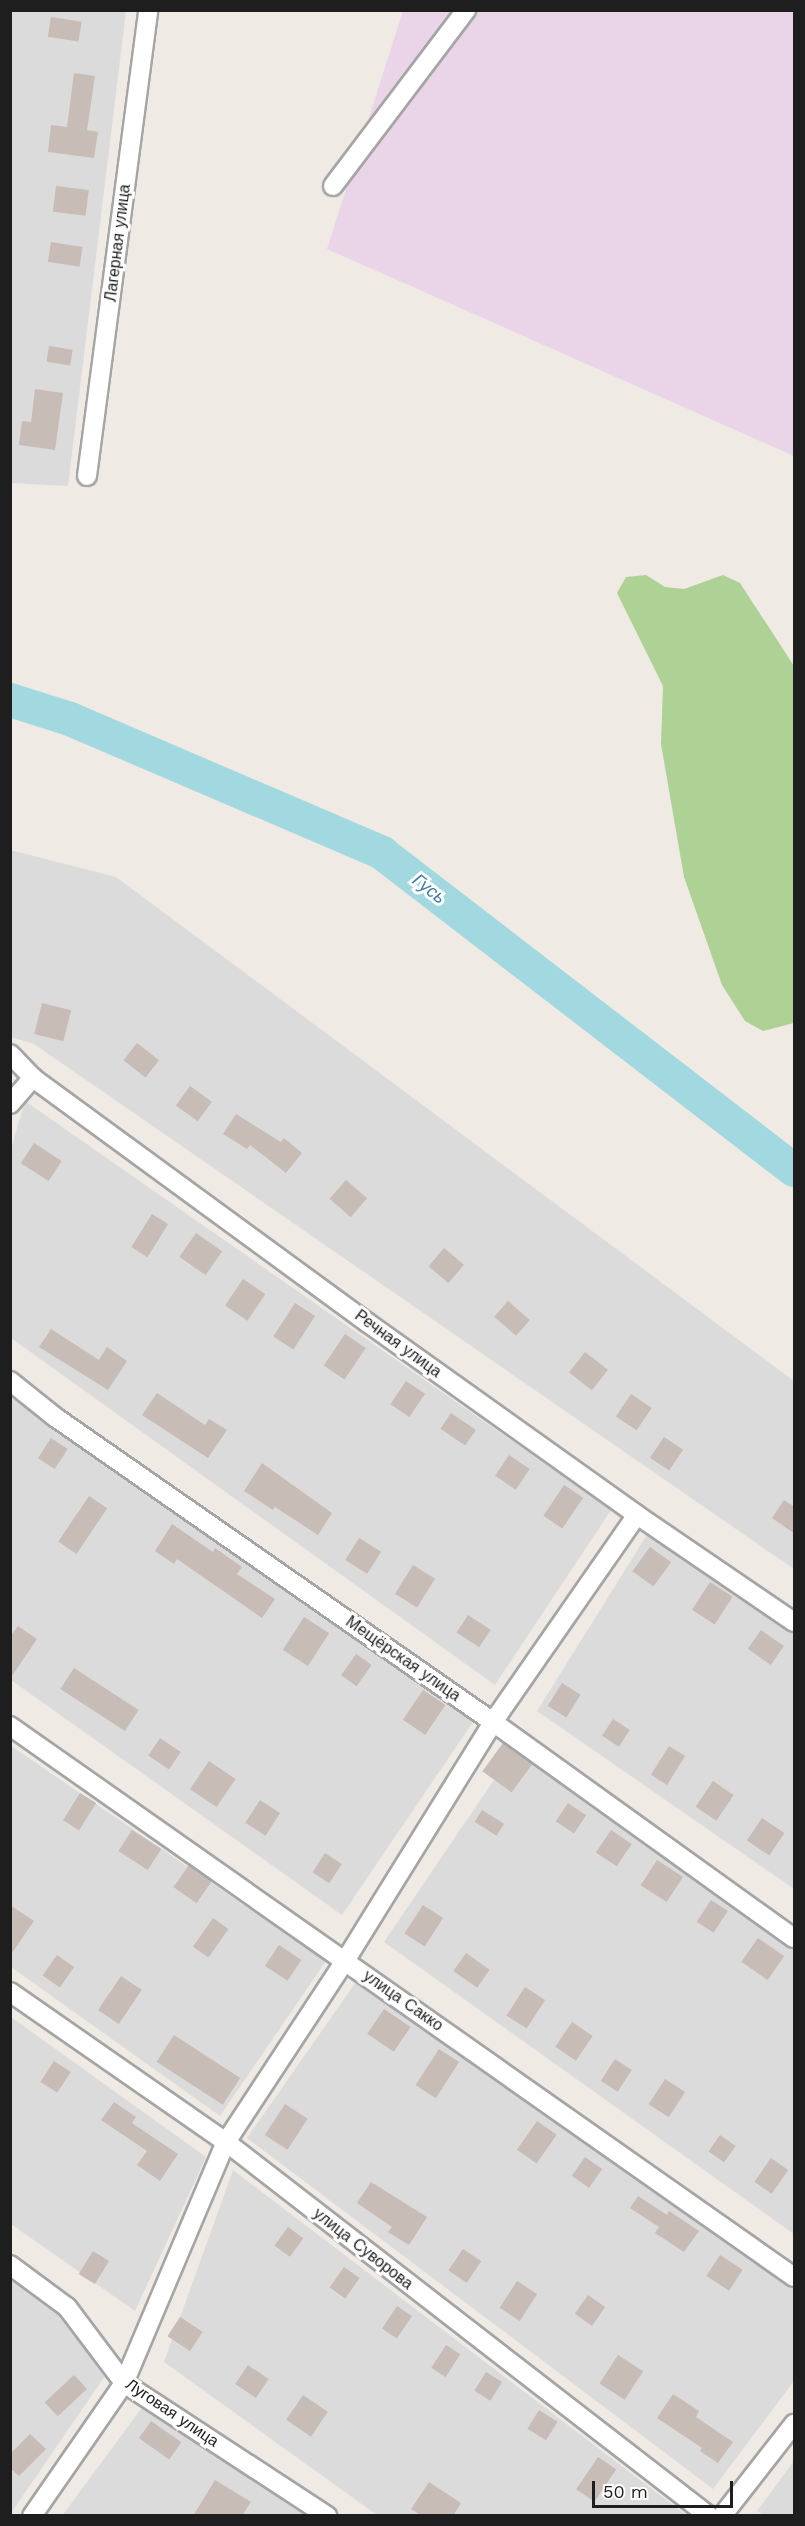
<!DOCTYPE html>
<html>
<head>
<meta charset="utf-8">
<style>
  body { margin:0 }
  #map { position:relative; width:805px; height:2526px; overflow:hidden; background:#efeae3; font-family:"Work Sans",sans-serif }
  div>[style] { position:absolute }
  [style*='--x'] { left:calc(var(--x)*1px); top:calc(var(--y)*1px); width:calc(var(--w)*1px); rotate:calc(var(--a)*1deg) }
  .residential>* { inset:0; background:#dcdbdb }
  .industrial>* { inset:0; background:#e9d5e7 }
  .forest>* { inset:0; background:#aed196 }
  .river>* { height:34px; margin:-17px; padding:0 17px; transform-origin:17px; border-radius:17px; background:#a2d8df }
  .building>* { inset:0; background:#c7bcb6; transform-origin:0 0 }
  .roads { filter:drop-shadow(2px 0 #a5a5a5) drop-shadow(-2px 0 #a5a5a5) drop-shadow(0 2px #a5a5a5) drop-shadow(0 -2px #a5a5a5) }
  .minor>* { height:18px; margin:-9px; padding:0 9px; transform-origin:9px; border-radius:9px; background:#fff }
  span { translate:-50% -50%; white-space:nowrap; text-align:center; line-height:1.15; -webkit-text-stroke:6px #fff; paint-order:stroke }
  .street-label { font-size:16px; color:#1e1e1e }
  .water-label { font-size:18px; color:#417ba2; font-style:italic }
  .frame { position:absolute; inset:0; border:12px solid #1e1e1e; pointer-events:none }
  .scale { position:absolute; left:592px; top:2481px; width:141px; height:27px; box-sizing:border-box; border:3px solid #1e1e1e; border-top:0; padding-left:8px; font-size:18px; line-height:21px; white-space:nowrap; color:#1e1e1e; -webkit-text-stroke:4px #fff; paint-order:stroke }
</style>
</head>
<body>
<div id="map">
  <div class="residential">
    <div style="clip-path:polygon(10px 11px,126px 11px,68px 486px,11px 483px)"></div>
    <div style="clip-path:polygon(10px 850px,116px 877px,794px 1381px,794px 1569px,34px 1044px,11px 1037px)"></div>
    <div style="clip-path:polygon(25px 1101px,611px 1510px,495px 1685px,11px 1338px,11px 1149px)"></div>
    <div style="clip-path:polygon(11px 1398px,477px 1716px,342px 1915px,11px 1680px)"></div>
    <div style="clip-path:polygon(650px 1530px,794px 1633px,794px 1889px,537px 1711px)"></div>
    <div style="clip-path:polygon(11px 1746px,326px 1961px,220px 2116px,11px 1967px)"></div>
    <div style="clip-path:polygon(517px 1746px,794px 1947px,794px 2234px,384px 1942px)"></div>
    <div style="clip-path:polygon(358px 1979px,794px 2287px,794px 2381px,713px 2489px,247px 2138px)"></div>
    <div style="clip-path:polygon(11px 2017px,206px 2157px,135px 2311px,11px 2224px)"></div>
    <div style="clip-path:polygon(233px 2170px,686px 2515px,377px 2515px,164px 2362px)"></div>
    <div style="clip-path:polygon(11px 2267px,30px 2280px,107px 2373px,11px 2513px)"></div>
    <div style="clip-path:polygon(146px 2402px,304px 2515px,62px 2516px)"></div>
    <div style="clip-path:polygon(794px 2461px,794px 2515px,764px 2515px,757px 2511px)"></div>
  </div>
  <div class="industrial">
    <div style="clip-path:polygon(403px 11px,794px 11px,794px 456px,327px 249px)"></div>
  </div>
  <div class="forest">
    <div style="clip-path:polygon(646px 575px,665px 587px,684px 589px,723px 575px,740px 583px,794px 666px,794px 1023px,763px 1031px,745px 1021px,722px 985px,684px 877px,661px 744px,663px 686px,617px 593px,626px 577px)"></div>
  </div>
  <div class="river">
    <div style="--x:10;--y:700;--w:63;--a:17.6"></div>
    <div style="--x:70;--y:719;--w:340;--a:23.2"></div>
    <div style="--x:382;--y:853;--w:520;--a:37.58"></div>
  </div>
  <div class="building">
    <div style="left:51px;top:17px;width:31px;height:20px;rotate:9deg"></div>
    <div style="clip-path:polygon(74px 73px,95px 76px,87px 130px,98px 132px,94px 158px,48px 152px,51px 125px,67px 127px)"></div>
    <div style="left:56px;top:186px;width:33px;height:26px;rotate:7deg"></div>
    <div style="left:51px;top:242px;width:32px;height:20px;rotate:9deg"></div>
    <div style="left:49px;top:346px;width:24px;height:16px;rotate:9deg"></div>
    <div style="clip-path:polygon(35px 389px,63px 393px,55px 450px,19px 445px,22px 421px,31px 422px)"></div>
    <div style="left:42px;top:1003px;width:30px;height:32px;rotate:14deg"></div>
    <div style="left:137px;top:1043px;width:28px;height:22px;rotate:38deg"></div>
    <div style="left:190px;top:1086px;width:27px;height:24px;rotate:36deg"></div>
    <div style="clip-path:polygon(236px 1114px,281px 1142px,284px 1138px,302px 1153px,286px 1173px,250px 1145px,247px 1149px,223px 1134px)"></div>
    <div style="left:34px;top:1143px;width:33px;height:24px;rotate:33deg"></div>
    <div style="left:346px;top:1180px;width:28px;height:25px;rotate:41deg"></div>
    <div style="left:152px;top:1214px;width:19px;height:39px;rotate:32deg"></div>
    <div style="left:196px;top:1233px;width:32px;height:29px;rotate:35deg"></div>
    <div style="left:444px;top:1248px;width:26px;height:24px;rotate:40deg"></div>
    <div style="left:243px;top:1279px;width:27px;height:32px;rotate:34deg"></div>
    <div style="left:508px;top:1301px;width:29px;height:21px;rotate:41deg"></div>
    <div style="left:295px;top:1303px;width:24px;height:40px;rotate:33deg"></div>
    <div style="clip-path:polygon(51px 1329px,99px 1360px,107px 1347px,127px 1361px,108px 1390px,39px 1347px)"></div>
    <div style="left:345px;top:1334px;width:25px;height:38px;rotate:34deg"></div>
    <div style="left:585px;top:1352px;width:29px;height:26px;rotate:38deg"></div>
    <div style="left:406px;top:1381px;width:23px;height:28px;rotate:34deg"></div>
    <div style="clip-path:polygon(157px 1393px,205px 1425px,209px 1419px,227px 1430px,208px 1458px,142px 1415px)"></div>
    <div style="left:631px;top:1394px;width:25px;height:27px;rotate:34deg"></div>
    <div style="left:451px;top:1413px;width:30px;height:19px;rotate:34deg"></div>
    <div style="left:664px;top:1437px;width:23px;height:25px;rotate:34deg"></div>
    <div style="left:51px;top:1438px;width:20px;height:24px;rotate:33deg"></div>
    <div style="left:509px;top:1455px;width:25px;height:25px;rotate:34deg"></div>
    <div style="clip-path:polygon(262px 1463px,332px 1513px,318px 1535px,275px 1507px,273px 1510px,244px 1491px)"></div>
    <div style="left:564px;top:1485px;width:23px;height:37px;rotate:34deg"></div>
    <div style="left:89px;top:1496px;width:22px;height:55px;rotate:34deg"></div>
    <div style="clip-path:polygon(784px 1500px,795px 1507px,795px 1534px,772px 1518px)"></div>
    <div style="clip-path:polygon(172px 1524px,213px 1552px,215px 1548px,242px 1567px,237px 1574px,275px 1599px,262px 1618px,177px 1559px,174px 1564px,155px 1551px)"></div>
    <div style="left:359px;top:1538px;width:26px;height:26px;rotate:32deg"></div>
    <div style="left:650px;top:1547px;width:26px;height:30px;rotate:36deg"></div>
    <div style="left:413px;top:1565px;width:26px;height:34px;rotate:32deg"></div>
    <div style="left:710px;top:1582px;width:27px;height:33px;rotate:33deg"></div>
    <div style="left:468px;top:1615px;width:27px;height:21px;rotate:33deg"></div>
    <div style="left:304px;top:1617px;width:30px;height:39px;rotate:33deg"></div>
    <div style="clip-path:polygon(18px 1626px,37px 1639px,10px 1679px,10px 1637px)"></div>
    <div style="left:761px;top:1630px;width:28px;height:23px;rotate:35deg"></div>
    <div style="left:356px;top:1654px;width:19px;height:26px;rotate:35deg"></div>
    <div style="left:74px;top:1668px;width:77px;height:25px;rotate:33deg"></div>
    <div style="left:562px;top:1683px;width:22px;height:27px;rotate:32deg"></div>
    <div style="left:423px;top:1690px;width:27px;height:36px;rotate:34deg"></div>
    <div style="left:613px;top:1719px;width:20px;height:20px;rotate:33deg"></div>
    <div style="left:160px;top:1738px;width:25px;height:21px;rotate:34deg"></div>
    <div style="left:503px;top:1743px;width:36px;height:35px;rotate:36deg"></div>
    <div style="left:669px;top:1746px;width:19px;height:34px;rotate:32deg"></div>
    <div style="left:209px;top:1761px;width:32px;height:34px;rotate:34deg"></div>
    <div style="left:713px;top:1781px;width:25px;height:31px;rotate:34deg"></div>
    <div style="left:80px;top:1793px;width:19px;height:32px;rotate:32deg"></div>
    <div style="left:260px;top:1800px;width:24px;height:27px;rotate:33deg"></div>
    <div style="left:568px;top:1803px;width:22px;height:22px;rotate:34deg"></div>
    <div style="left:482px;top:1810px;width:26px;height:14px;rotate:32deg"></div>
    <div style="left:762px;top:1818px;width:27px;height:27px;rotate:34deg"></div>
    <div style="left:132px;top:1830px;width:35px;height:25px;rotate:33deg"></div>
    <div style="left:611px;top:1830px;width:25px;height:27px;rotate:34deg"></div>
    <div style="left:325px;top:1853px;width:20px;height:23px;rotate:33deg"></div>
    <div style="left:657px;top:1860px;width:31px;height:30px;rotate:33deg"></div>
    <div style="left:189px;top:1865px;width:28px;height:27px;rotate:35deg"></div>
    <div style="left:711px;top:1900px;width:20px;height:26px;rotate:33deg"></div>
    <div style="clip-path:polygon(10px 1905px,34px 1921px,10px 1956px)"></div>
    <div style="left:423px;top:1905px;width:24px;height:34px;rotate:33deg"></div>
    <div style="left:213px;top:1918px;width:19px;height:35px;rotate:35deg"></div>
    <div style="left:758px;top:1938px;width:32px;height:29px;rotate:35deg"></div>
    <div style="left:279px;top:1945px;width:27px;height:25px;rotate:34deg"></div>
    <div style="left:466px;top:1953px;width:29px;height:22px;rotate:35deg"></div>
    <div style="left:57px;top:1955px;width:21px;height:25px;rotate:35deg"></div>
    <div style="left:121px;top:1976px;width:25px;height:41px;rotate:34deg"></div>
    <div style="left:525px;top:1987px;width:24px;height:34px;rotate:33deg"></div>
    <div style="left:384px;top:2009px;width:32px;height:30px;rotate:34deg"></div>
    <div style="left:572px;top:2022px;width:25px;height:30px;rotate:34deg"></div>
    <div style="left:174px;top:2035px;width:79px;height:32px;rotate:33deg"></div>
    <div style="left:439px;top:2049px;width:24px;height:43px;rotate:33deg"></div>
    <div style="left:615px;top:2059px;width:20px;height:26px;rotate:33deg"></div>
    <div style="left:54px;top:2061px;width:20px;height:25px;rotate:33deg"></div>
    <div style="left:665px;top:2079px;width:24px;height:30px;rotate:33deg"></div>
    <div style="clip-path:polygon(114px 2102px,136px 2117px,132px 2123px,178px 2154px,160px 2181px,137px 2165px,147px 2151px,101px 2120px)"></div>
    <div style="left:285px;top:2104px;width:27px;height:37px;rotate:33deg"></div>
    <div style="left:537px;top:2121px;width:24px;height:35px;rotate:35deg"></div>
    <div style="left:720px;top:2135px;width:19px;height:20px;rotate:35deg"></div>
    <div style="left:585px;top:2157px;width:21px;height:23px;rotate:35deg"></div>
    <div style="left:771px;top:2158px;width:21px;height:29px;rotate:35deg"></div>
    <div style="clip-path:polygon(371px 2182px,427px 2217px,409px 2245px,388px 2232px,392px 2227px,357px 2203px)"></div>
    <div style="clip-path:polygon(638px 2196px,667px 2215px,669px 2211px,699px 2231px,684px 2252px,655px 2233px,659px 2227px,630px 2208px)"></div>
    <div style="left:288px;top:2227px;width:19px;height:23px;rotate:36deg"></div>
    <div style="left:463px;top:2249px;width:22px;height:26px;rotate:34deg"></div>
    <div style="left:93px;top:2251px;width:19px;height:27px;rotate:32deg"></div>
    <div style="left:720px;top:2255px;width:27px;height:25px;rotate:33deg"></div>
    <div style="left:344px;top:2267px;width:19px;height:25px;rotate:35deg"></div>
    <div style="left:517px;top:2281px;width:24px;height:32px;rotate:33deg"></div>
    <div style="left:588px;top:2295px;width:21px;height:23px;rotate:35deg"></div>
    <div style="left:397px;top:2306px;width:18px;height:27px;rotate:34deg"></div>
    <div style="left:180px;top:2317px;width:27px;height:23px;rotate:33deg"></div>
    <div style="left:446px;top:2345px;width:17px;height:27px;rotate:33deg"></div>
    <div style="left:618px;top:2355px;width:30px;height:34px;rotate:33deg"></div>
    <div style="left:248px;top:2365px;width:25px;height:23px;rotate:34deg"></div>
    <div style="left:486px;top:2372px;width:19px;height:22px;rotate:32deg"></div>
    <div style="left:74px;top:2375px;width:19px;height:40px;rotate:47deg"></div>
    <div style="clip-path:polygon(673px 2394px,699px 2411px,696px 2417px,733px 2442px,718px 2463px,700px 2451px,702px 2448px,657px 2418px)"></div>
    <div style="left:303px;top:2395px;width:30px;height:30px;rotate:34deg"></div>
    <div style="left:539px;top:2410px;width:22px;height:22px;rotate:32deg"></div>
    <div style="left:151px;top:2421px;width:37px;height:21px;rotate:35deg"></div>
    <div style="clip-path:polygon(30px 2434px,46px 2449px,19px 2476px,10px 2468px,10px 2454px)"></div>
    <div style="left:598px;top:2457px;width:22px;height:39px;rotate:34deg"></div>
    <div style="clip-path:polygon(215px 2480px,251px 2502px,242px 2516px,193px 2516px)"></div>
    <div style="clip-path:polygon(429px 2482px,461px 2503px,453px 2516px,422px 2516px,411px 2509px)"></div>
  </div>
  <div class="roads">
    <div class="minor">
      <div style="--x:333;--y:186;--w:221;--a:-52.9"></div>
      <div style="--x:87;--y:476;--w:470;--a:-82.5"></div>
      <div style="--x:10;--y:1054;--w:33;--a:46"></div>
      <div style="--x:33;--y:1078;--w:415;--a:36.2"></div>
      <div style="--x:368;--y:1323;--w:330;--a:35.5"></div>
      <div style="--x:637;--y:1515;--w:190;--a:34.3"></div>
      <div style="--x:10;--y:1104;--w:35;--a:-49"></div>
      <div style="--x:10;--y:1381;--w:58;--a:38.7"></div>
      <div style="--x:55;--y:1417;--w:534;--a:34.85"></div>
      <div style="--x:493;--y:1722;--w:370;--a:35.7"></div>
      <div style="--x:10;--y:1726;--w:958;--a:35.1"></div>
      <div style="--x:10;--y:1992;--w:263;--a:34.8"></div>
      <div style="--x:226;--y:2142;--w:611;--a:37.75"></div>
      <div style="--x:10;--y:2265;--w:71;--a:36.4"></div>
      <div style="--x:67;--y:2307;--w:95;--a:53.1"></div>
      <div style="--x:124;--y:2383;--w:243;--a:33.2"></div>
      <div style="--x:32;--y:2516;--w:162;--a:-55.3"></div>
      <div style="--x:124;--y:2383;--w:262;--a:-67.1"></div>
      <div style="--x:226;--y:2142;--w:217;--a:-56.7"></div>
      <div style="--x:345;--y:1961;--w:281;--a:-58.2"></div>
      <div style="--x:493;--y:1722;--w:252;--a:-55.2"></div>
      <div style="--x:722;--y:2516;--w:117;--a:-52"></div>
    </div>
  </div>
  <div class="street-label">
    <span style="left:118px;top:243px;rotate:-83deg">Лагерная улица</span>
    <span style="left:398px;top:1344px;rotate:36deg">Речная улица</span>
    <span style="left:403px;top:1659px;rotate:35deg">Мещёрская улица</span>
    <span style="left:403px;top:2001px;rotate:35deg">улица Сакко</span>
    <span style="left:363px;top:2249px;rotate:38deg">улица Суворова</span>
    <span style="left:172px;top:2413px;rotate:34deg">Луговая улица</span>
  </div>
  <div class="water-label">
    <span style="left:429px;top:889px;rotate:38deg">Гусь</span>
  </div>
  <div class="frame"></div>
  <div class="scale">50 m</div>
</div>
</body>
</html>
